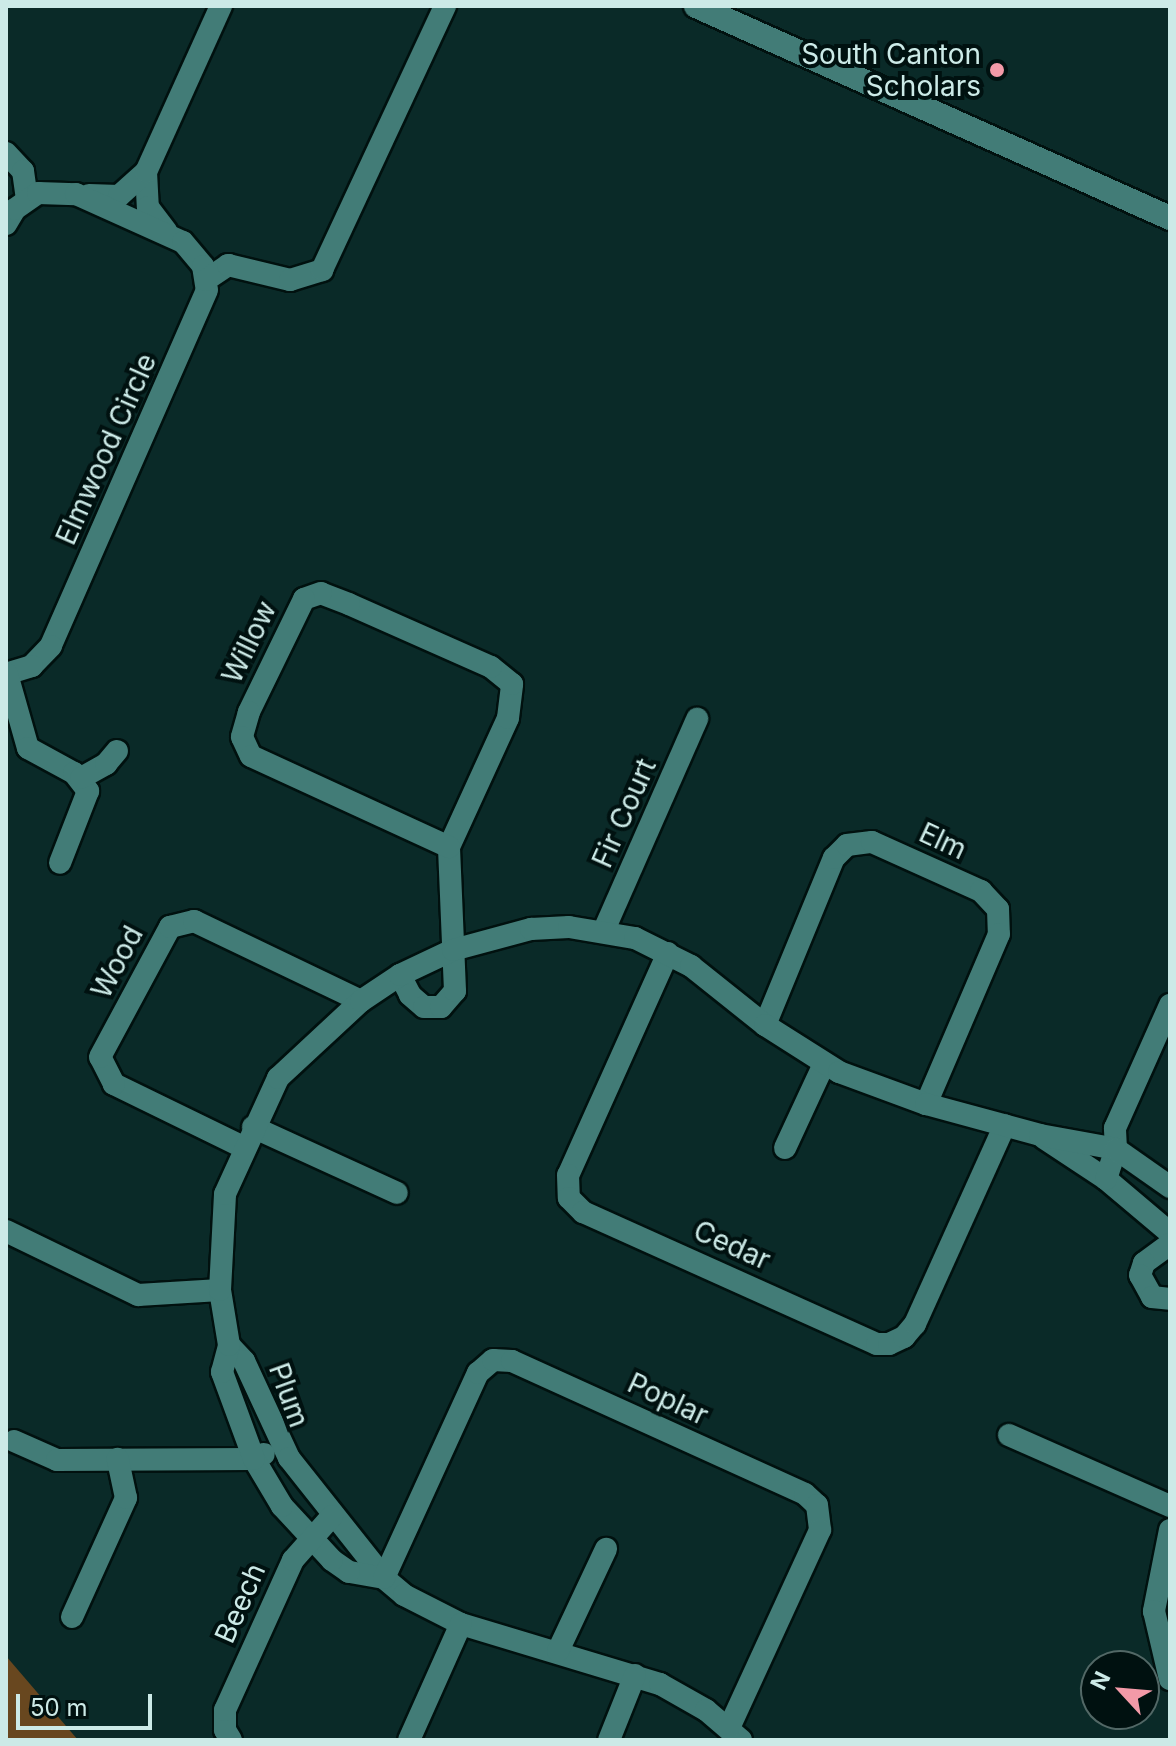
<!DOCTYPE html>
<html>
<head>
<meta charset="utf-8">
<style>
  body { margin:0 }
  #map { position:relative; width:1176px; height:1746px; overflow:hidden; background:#0a2a28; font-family:Inter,sans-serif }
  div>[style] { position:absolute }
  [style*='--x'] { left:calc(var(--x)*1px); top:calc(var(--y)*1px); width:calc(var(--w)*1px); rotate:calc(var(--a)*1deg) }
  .forest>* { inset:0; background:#68471f }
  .roads { filter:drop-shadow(2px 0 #01110f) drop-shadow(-2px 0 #01110f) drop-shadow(0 2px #01110f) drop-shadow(0 -2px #01110f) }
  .street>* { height:22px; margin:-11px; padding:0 11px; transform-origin:11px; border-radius:11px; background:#427c77 }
  .secondary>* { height:24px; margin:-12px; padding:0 12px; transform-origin:12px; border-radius:12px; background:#427c77 }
  .dots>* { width:22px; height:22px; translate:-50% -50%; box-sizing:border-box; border:4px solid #001110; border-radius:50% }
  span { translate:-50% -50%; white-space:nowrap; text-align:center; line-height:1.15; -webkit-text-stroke:8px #001110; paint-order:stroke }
  .poi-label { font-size:28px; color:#cceae7 }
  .right { translate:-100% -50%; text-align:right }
  .street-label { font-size:28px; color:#cceae7 }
  .frame { position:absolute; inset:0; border:8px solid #cceae7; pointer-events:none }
  .north { position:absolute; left:1080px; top:1650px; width:80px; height:80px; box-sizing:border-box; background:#001110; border:2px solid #526866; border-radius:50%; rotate:296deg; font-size:22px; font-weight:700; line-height:32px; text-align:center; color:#cceae7 }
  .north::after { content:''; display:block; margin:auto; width:28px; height:36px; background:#f39aa8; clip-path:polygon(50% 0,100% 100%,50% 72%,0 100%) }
  .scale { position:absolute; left:16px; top:1694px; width:136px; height:36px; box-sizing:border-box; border:4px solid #cceae7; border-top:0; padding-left:10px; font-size:24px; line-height:28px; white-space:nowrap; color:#cceae7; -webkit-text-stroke:6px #001110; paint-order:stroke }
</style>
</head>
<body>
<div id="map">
  <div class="forest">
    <div style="clip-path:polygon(6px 1656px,78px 1740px,6px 1740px)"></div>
  </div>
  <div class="roads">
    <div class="street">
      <div style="--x:6;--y:153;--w:25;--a:47"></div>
      <div style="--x:23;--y:171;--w:28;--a:82"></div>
      <div style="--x:146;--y:172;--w:35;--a:87"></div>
      <div style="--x:148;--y:207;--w:30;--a:53"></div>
      <div style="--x:89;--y:195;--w:30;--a:2"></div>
      <div style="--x:119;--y:196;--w:36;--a:-42"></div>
      <div style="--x:146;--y:172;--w:182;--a:-65.7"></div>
      <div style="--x:6;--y:224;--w:17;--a:-59"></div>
      <div style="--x:15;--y:209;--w:28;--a:-35"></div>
      <div style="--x:38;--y:193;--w:38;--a:2"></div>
      <div style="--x:76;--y:194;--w:117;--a:24.2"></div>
      <div style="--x:183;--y:242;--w:31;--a:50"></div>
      <div style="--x:203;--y:266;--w:24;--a:81"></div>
      <div style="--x:207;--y:290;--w:389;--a:113.7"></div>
      <div style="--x:51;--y:646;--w:28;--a:134"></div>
      <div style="--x:32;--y:666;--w:27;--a:163"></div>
      <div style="--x:206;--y:280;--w:27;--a:-34"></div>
      <div style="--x:228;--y:265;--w:64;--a:13.6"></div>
      <div style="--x:290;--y:280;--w:34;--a:-17"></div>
      <div style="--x:322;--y:270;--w:291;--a:-65"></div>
      <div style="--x:7;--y:674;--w:77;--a:74.2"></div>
      <div style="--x:28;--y:748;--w:52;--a:28.5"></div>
      <div style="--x:74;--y:773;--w:23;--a:52"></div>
      <div style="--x:88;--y:791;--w:77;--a:111.3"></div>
      <div style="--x:81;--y:778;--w:29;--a:-29"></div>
      <div style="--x:106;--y:764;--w:17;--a:-50"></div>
      <div style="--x:604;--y:930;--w:231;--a:-66.2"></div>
      <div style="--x:668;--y:953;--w:243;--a:114.2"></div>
      <div style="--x:568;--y:1175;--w:23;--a:88"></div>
      <div style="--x:569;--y:1198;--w:20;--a:45"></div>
      <div style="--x:583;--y:1212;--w:322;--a:24.2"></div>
      <div style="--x:877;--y:1344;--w:12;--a:0"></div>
      <div style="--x:889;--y:1344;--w:17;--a:-25"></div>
      <div style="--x:904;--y:1337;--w:17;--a:-50"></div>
      <div style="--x:915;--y:1324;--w:218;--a:-65.7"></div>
      <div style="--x:400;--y:975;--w:22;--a:63"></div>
      <div style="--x:410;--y:995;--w:18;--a:41"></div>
      <div style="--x:424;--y:1007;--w:17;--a:0"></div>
      <div style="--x:441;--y:1007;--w:21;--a:-49"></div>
      <div style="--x:455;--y:991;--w:144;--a:-92.4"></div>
      <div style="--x:449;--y:847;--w:142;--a:-65.4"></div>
      <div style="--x:508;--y:718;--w:34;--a:-83"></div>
      <div style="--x:512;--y:684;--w:27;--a:-141"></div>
      <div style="--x:491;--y:667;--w:155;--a:-156.1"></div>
      <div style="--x:349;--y:604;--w:30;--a:-159"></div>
      <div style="--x:321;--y:593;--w:18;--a:161"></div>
      <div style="--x:304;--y:599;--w:126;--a:116"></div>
      <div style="--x:249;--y:712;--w:26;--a:106"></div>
      <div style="--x:242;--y:737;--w:21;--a:65"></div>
      <div style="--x:251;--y:756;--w:218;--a:24.7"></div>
      <div style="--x:765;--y:1025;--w:181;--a:-67.6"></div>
      <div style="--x:834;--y:858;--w:18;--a:-45"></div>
      <div style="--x:847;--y:845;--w:25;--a:-7"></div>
      <div style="--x:872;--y:842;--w:120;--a:24.2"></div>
      <div style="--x:981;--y:891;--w:25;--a:47"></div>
      <div style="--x:998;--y:909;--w:25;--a:88"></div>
      <div style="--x:999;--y:934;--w:185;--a:113.2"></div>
      <div style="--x:253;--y:1127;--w:158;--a:24.6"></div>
      <div style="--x:1044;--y:1138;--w:74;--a:33.5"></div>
      <div style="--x:1106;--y:1179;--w:84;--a:40.2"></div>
      <div style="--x:243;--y:1147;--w:144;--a:-154"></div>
      <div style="--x:114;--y:1084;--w:30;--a:-117"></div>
      <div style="--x:100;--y:1057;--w:148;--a:-61.7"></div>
      <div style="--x:170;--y:927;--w:25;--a:-14"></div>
      <div style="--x:194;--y:921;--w:185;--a:25.6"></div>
      <div style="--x:785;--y:1148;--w:93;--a:-65.1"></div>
      <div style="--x:1106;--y:1179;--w:32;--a:-72"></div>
      <div style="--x:1116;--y:1149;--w:21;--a:-93"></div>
      <div style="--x:1115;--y:1128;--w:135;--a:-65.9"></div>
      <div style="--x:6;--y:1231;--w:147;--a:25.9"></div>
      <div style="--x:138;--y:1295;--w:82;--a:-3.5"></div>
      <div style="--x:1170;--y:1244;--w:32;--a:144"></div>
      <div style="--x:1144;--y:1263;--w:13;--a:108"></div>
      <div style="--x:1140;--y:1275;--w:25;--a:61"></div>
      <div style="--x:1152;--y:1297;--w:18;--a:6"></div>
      <div style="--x:229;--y:1345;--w:22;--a:47"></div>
      <div style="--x:244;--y:1361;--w:107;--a:65.1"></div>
      <div style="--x:289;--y:1458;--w:153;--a:51.6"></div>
      <div style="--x:384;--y:1578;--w:26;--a:40"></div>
      <div style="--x:404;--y:1595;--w:64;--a:27"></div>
      <div style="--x:461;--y:1624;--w:208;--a:16.8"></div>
      <div style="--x:660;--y:1684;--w:53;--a:29.5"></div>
      <div style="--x:706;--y:1710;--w:46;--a:40.6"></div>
      <div style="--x:1009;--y:1435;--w:176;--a:23.8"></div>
      <div style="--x:14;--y:1441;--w:47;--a:23.8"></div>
      <div style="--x:57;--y:1460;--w:197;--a:-0.3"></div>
      <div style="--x:254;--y:1459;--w:11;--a:-27"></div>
      <div style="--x:1170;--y:1530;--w:83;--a:101.2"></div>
      <div style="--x:1154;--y:1611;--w:70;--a:76.8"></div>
      <div style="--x:384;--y:1578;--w:36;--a:-170"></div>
      <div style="--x:349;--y:1572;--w:21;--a:-145"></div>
      <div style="--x:332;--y:1560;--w:74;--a:-132.8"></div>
      <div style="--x:282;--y:1506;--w:55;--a:-120.8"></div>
      <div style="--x:254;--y:1459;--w:93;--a:-110.2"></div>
      <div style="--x:222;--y:1372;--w:28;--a:-75"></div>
      <div style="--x:229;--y:1345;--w:56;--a:-99.3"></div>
      <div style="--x:220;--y:1290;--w:96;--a:-87"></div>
      <div style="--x:225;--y:1194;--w:128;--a:-65.4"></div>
      <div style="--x:278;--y:1078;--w:113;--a:-42.9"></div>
      <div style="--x:361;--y:1001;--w:47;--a:-33.7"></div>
      <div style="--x:400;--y:975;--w:59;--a:-25.3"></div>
      <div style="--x:453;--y:950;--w:81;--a:-15.1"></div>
      <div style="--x:531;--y:929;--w:38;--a:-3"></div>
      <div style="--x:569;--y:927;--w:67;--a:9.5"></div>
      <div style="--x:635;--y:938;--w:63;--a:26.6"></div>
      <div style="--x:691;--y:966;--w:95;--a:38.6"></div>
      <div style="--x:765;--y:1025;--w:88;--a:32.4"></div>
      <div style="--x:839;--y:1072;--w:93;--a:20.2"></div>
      <div style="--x:926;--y:1104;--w:118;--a:15.2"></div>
      <div style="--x:1040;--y:1135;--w:77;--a:10.4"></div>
      <div style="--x:1116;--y:1149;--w:66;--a:35.1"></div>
      <div style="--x:384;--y:1578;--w:226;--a:-65.4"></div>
      <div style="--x:478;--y:1373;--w:20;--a:-41"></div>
      <div style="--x:493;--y:1360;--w:19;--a:3"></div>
      <div style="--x:512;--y:1361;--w:322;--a:24.4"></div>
      <div style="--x:805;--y:1494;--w:16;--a:43"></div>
      <div style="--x:817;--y:1505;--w:25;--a:83"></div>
      <div style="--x:820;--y:1530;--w:218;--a:114.7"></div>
      <div style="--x:72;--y:1617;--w:131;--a:-65.6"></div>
      <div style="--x:126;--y:1498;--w:40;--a:-102"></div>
      <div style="--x:558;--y:1651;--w:113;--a:-64.8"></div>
      <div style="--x:231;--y:1740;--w:12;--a:-121"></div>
      <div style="--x:225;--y:1730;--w:20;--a:-90"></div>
      <div style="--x:225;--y:1710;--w:165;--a:-65.6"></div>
      <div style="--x:293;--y:1560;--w:59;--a:-48.4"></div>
      <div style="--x:409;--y:1740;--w:127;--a:-65.9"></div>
      <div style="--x:609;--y:1740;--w:70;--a:-68.2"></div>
    </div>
    <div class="secondary">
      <div style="--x:696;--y:6;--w:519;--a:24.1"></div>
    </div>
  </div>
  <div class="dots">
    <div style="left:997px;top:70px;background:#f39aa8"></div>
  </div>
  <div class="poi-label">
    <span class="right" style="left:981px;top:70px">South Canton<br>Scholars</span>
  </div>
  <div class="street-label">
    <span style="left:106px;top:449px;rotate:-66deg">Elmwood Circle</span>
    <span style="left:249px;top:642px;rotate:-64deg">Willow</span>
    <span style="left:624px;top:813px;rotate:-66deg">Fir Court</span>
    <span style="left:943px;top:841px;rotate:25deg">Elm</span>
    <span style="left:117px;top:962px;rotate:-62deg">Wood</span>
    <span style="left:732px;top:1245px;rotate:24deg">Cedar</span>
    <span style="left:289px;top:1395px;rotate:70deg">Plum</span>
    <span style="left:668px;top:1399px;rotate:25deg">Poplar</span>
    <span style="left:240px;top:1603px;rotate:-66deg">Beech</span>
  </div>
  <div class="frame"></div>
  <div class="north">N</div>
  <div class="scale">50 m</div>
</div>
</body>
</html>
